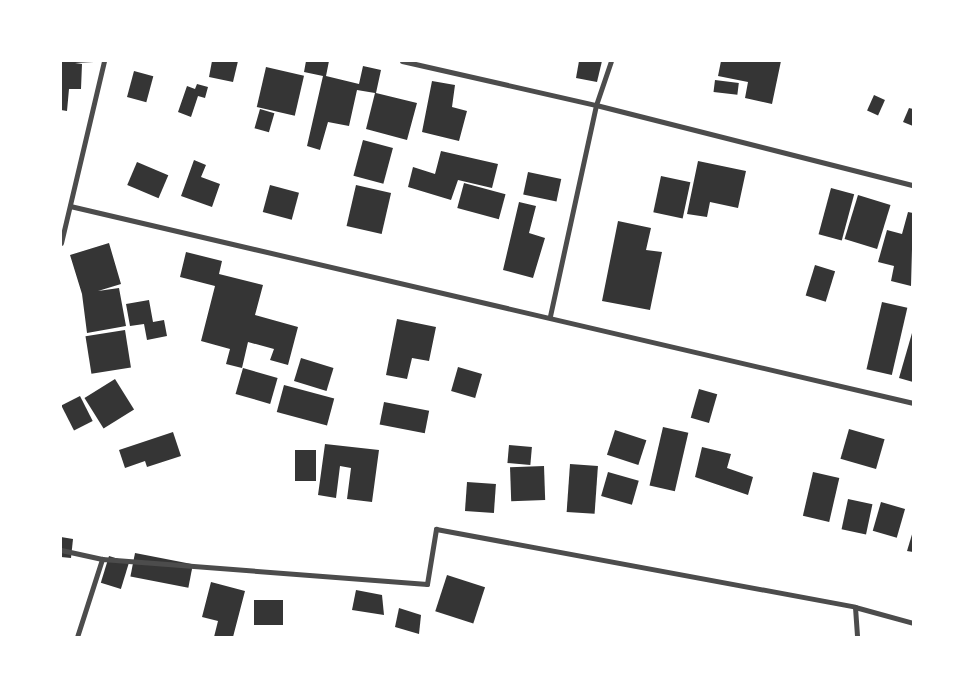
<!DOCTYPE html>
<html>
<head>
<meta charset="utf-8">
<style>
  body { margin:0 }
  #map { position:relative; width:974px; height:698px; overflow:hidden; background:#fff; font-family:"Source Sans 3",sans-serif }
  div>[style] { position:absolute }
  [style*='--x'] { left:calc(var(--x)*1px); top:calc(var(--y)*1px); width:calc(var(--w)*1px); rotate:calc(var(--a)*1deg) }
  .building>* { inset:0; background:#353535; transform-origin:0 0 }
  .minor>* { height:5px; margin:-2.5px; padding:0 2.5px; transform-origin:2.5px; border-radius:2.5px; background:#4c4c4c }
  span { translate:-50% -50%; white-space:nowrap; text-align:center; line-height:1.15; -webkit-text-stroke:5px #fff; paint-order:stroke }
  .frame { position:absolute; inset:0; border:62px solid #fff; pointer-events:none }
</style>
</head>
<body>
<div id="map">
  <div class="building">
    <div style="clip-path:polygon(61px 61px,94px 62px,75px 63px,82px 64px,81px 89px,69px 89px,67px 111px,61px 110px)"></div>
    <div style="clip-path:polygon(212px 61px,238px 61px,233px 82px,209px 77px)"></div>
    <div style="clip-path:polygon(306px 61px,329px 61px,326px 76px,359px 84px,363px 66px,381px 70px,376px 93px,417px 103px,407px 140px,366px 129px,375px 93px,357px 90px,349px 126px,328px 122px,320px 150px,307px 146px,323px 76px,304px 72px)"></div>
    <div style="clip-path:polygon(579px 61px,602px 61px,597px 82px,576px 78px)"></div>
    <div style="clip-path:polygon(721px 61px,781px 61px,772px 104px,745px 98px,748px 82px,718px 76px)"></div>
    <div style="left:266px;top:67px;width:39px;height:41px;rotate:13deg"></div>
    <div style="left:134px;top:71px;width:20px;height:27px;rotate:15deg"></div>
    <div style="left:715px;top:80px;width:24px;height:12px;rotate:7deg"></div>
    <div style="clip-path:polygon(432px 81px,455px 85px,452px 107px,467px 111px,459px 141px,422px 132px)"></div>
    <div style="clip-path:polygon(197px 84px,208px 87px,205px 98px,198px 96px,191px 117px,178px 112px,187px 86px,195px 89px)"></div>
    <div style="left:874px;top:95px;width:12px;height:17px;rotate:24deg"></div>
    <div style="clip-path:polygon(909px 108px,913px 109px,913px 126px,903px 122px)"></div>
    <div style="left:260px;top:109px;width:15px;height:20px;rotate:16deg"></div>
    <div style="left:363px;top:140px;width:31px;height:37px;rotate:15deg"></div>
    <div style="clip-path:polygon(441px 151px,498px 164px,492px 188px,458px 180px,451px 200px,408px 187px,413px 167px,435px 174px)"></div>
    <div style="clip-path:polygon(194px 160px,206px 165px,201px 177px,220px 184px,212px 207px,181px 196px)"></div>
    <div style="clip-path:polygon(698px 161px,746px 171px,738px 208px,710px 202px,707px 217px,687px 214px)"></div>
    <div style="left:137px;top:162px;width:34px;height:25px;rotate:23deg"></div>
    <div style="left:528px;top:172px;width:34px;height:23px;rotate:12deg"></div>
    <div style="left:661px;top:176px;width:30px;height:37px;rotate:12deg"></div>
    <div style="left:464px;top:183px;width:43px;height:26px;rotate:15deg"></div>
    <div style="left:270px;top:185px;width:30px;height:28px;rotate:15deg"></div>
    <div style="left:356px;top:185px;width:36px;height:42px;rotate:13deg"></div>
    <div style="left:831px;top:188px;width:24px;height:48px;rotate:15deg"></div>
    <div style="left:858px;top:195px;width:34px;height:46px;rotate:17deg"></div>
    <div style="clip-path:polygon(519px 202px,536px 206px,529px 233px,545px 238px,533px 278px,503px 270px)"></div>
    <div style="clip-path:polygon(908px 212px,913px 213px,911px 286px,891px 281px,894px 266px,878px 262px,887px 230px,902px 234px)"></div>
    <div style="clip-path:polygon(618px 221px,651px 228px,646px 250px,662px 252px,650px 310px,602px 301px)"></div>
    <div style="clip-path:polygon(109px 243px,121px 284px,98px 291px,119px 288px,126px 326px,87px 333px,82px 294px,70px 255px)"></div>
    <div style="clip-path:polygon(186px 252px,222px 261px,219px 274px,263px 285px,255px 315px,298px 327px,288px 365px,270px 360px,274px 349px,248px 342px,242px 368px,226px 364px,230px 349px,201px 341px,215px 286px,180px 277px)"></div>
    <div style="left:815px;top:265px;width:21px;height:32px;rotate:17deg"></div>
    <div style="clip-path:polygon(149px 300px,153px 322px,164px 320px,167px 336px,147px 340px,144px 324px,130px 326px,126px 304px)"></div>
    <div style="left:882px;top:302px;width:26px;height:69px;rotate:13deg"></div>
    <div style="clip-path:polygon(397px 319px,436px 327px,429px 361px,412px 358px,407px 379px,386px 375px)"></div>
    <div style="left:125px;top:330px;width:38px;height:40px;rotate:81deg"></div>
    <div style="clip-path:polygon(912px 333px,913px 333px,913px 382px,899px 378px)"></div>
    <div style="left:301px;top:358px;width:34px;height:24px;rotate:17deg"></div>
    <div style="left:458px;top:367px;width:25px;height:25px;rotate:16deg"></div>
    <div style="left:243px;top:368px;width:36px;height:27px;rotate:16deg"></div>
    <div style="left:115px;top:379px;width:36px;height:36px;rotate:58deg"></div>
    <div style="left:284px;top:385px;width:52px;height:28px;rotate:15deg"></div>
    <div style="left:699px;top:389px;width:19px;height:30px;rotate:16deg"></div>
    <div style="left:80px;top:396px;width:28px;height:21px;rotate:63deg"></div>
    <div style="left:384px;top:402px;width:46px;height:23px;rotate:11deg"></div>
    <div style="left:663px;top:427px;width:26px;height:60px;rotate:13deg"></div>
    <div style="left:849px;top:429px;width:37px;height:31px;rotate:16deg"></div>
    <div style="left:615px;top:430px;width:33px;height:26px;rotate:18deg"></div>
    <div style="clip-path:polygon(173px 432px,181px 456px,147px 467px,145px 461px,125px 468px,119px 450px)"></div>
    <div style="clip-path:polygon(325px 444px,379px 450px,372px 502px,347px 499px,351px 468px,340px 466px,336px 498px,318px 495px)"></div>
    <div style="left:509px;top:445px;width:23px;height:18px;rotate:5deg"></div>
    <div style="clip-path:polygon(702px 447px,731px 454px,727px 468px,753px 477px,748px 495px,695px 477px)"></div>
    <div style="left:295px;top:450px;width:21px;height:31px"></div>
    <div style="left:570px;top:464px;width:28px;height:48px;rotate:4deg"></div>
    <div style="left:544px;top:466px;width:34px;height:34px;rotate:88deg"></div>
    <div style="left:608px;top:472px;width:32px;height:25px;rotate:16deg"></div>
    <div style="left:813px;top:472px;width:27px;height:45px;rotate:13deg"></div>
    <div style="left:467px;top:482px;width:29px;height:29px;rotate:4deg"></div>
    <div style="left:848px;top:499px;width:25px;height:31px;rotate:12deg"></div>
    <div style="left:881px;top:502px;width:25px;height:30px;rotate:16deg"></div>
    <div style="clip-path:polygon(913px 531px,913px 552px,907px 551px)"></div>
    <div style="clip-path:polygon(61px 537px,73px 539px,71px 558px,61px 557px)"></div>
    <div style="left:135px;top:553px;width:59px;height:24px;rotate:11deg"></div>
    <div style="left:109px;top:556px;width:21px;height:28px;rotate:17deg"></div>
    <div style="left:447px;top:575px;width:40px;height:38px;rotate:18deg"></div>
    <div style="clip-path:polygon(211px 582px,245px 591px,233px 637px,214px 637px,218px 621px,202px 617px)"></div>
    <div style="clip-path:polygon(356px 590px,382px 595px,384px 615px,352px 610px)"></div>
    <div style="left:254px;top:600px;width:29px;height:25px"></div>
    <div style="clip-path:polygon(399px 608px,421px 615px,419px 634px,395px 627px)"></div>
  </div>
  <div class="minor">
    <div style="--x:402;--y:61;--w:199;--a:12.8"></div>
    <div style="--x:596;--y:105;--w:327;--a:14.2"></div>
    <div style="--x:70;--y:206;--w:866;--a:13.15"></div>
    <div style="--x:61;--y:243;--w:187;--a:-76.7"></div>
    <div style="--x:550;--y:316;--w:216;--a:-77.7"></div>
    <div style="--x:596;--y:105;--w:46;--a:-71.2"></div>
    <div style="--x:61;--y:550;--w:42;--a:12.4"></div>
    <div style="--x:102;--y:559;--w:326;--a:4.4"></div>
    <div style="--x:427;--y:584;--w:56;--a:-80.7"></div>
    <div style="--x:436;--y:529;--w:426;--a:10.5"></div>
    <div style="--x:855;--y:607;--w:60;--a:15.4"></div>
    <div style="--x:855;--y:607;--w:30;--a:86"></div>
    <div style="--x:77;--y:637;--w:82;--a:-72.2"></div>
  </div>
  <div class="frame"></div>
</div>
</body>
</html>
